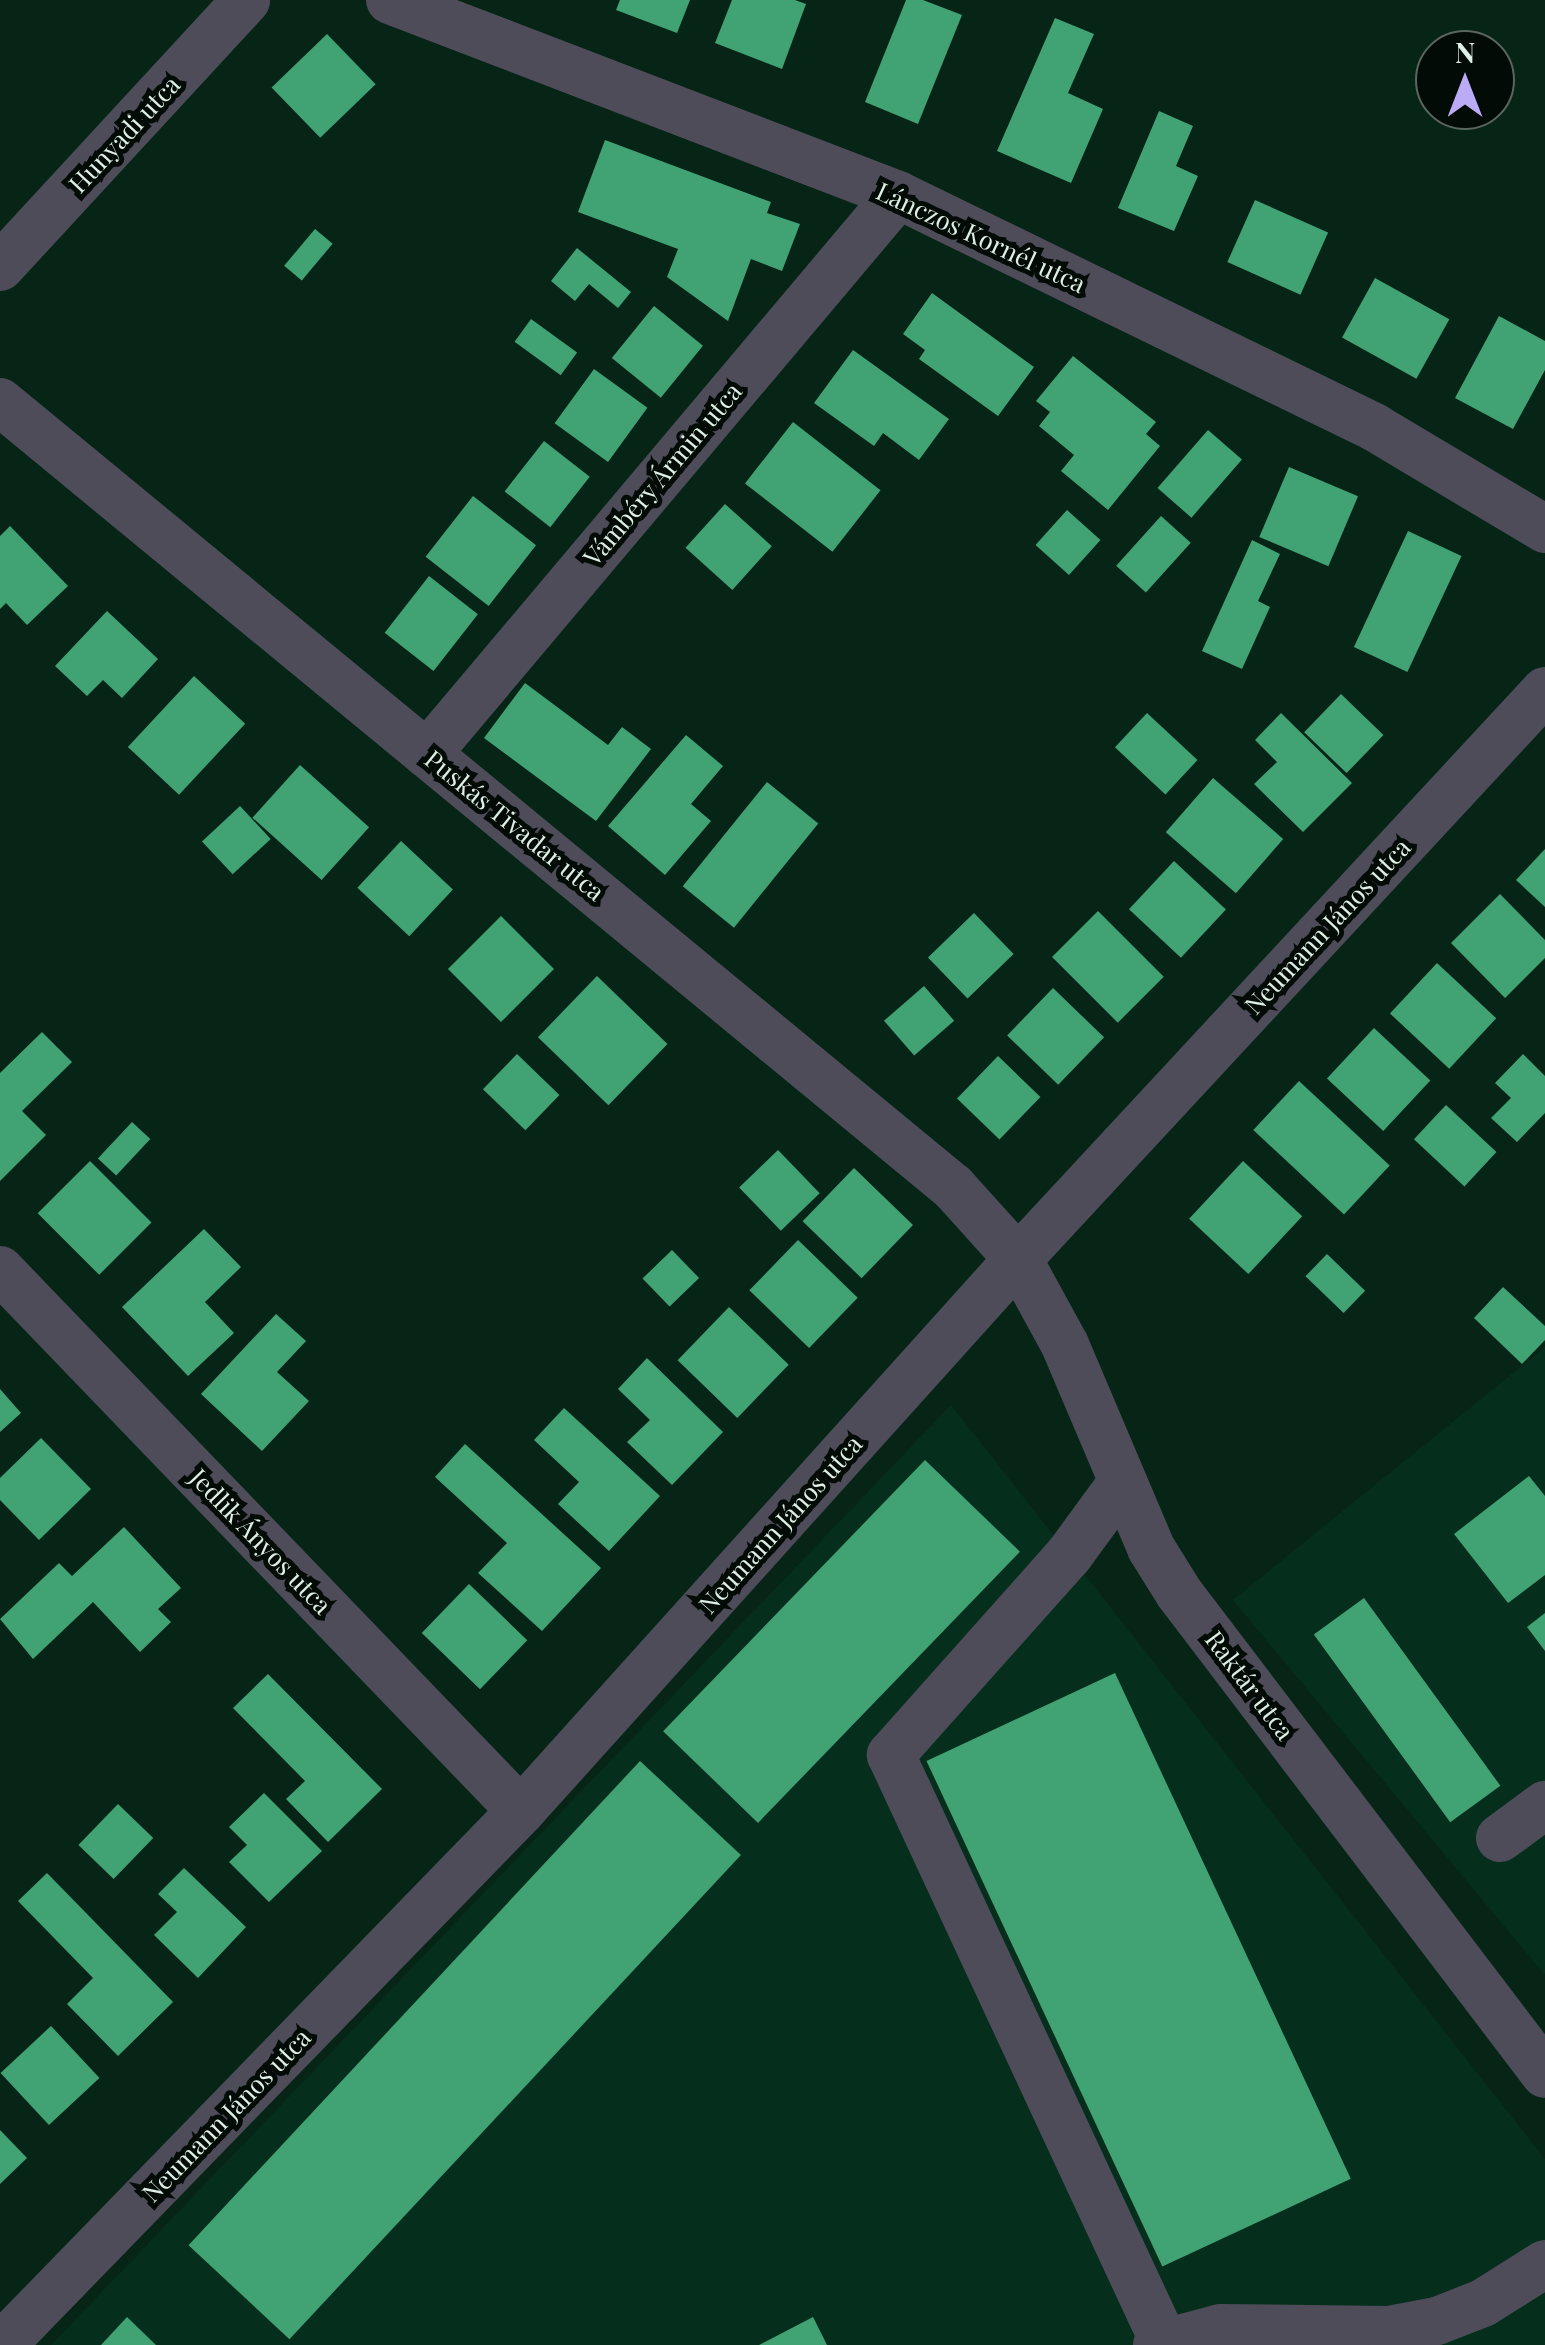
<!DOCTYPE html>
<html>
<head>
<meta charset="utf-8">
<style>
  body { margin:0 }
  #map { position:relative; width:1545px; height:2345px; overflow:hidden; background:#072517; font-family:"Playfair Display",serif }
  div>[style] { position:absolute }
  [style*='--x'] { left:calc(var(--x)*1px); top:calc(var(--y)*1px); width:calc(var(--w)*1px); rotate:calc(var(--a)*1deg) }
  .built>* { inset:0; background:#062e1c }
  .building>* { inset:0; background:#41a274; transform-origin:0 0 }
  .minor>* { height:48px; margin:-24px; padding:0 24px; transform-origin:24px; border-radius:24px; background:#4e4c58 }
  span { translate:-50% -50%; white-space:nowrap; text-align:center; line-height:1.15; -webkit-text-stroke:10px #020b06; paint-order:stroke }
  .street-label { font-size:25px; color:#deefe5 }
  .north { position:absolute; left:1415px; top:30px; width:100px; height:100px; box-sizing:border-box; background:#020b06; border:2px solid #5a665f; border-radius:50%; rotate:0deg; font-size:28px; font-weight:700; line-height:40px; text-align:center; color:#deefe5 }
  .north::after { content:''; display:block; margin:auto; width:35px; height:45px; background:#bbaaf6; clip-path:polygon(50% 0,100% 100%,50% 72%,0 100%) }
</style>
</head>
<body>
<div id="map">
  <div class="built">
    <div style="clip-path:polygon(1545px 1347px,1545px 1975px,1233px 1600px)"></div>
    <div style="clip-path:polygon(951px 1405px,1545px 2159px,1545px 2345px,51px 2345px)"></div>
  </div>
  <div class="building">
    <div style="clip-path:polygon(620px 0,690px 0,677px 33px,616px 10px)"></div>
    <div style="clip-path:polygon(732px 0,795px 0,806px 4px,782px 69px,715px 43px)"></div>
    <div style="clip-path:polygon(906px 0,923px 0,962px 15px,918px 124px,865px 102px)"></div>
    <div style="clip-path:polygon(1055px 18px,1094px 34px,1068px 93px,1103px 109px,1071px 183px,997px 151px)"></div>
    <div style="left:327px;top:34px;width:70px;height:77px;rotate:46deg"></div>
    <div style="clip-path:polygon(1159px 111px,1193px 126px,1176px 166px,1198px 176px,1174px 231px,1118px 208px)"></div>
    <div style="clip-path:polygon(605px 140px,771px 202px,767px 213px,800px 224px,782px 271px,751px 259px,728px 321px,667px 277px,678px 249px,578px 212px)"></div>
    <div style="left:1255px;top:200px;width:80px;height:68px;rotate:24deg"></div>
    <div style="left:315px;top:229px;width:23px;height:48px;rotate:40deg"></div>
    <div style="clip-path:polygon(577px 248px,631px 292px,618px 308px,589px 284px,575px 301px,551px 281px)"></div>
    <div style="left:1375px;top:278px;width:85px;height:68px;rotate:29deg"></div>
    <div style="clip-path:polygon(932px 293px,1034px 367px,998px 416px,919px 359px,925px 350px,903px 334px)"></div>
    <div style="left:654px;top:306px;width:63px;height:67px;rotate:39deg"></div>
    <div style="clip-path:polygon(1499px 316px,1545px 341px,1545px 370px,1513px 429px,1455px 398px)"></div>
    <div style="left:531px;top:319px;width:57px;height:28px;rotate:36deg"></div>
    <div style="clip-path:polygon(853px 350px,949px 419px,919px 460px,883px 433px,874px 446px,814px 403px)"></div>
    <div style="clip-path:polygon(1073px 356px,1156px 422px,1146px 434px,1160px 446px,1108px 510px,1061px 471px,1074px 455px,1039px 426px,1050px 412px,1036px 401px)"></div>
    <div style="left:594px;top:369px;width:66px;height:67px;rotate:36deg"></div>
    <div style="left:793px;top:422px;width:111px;height:78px;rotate:38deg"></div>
    <div style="left:1208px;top:430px;width:45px;height:77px;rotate:41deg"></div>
    <div style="left:544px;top:441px;width:58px;height:64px;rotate:38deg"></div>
    <div style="left:1289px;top:467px;width:75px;height:76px;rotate:23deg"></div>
    <div style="left:473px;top:496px;width:80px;height:77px;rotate:38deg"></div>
    <div style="left:725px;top:504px;width:63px;height:59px;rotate:42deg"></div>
    <div style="left:1067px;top:510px;width:45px;height:47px;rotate:42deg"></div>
    <div style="left:1161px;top:516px;width:40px;height:67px;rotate:42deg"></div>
    <div style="clip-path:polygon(10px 526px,68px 586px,27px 625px,6px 603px,0 609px,0 536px)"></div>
    <div style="left:1408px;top:531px;width:59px;height:128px;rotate:25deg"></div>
    <div style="clip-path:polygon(1252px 540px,1280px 554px,1258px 601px,1270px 607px,1242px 669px,1202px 651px)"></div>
    <div style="left:429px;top:576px;width:62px;height:72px;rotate:38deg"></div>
    <div style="clip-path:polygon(107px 611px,158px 659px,122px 698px,103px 680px,87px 696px,55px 666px)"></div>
    <div style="left:194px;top:676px;width:70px;height:97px;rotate:43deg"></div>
    <div style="clip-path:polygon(525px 683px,608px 745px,622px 727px,651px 749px,596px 821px,484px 738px)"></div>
    <div style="left:1341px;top:694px;width:59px;height:53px;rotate:44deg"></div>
    <div style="left:1147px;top:713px;width:69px;height:47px;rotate:43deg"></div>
    <div style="clip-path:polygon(1281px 713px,1352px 783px,1303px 832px,1254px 784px,1277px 762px,1255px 740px)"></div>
    <div style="clip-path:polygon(686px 735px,723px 766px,691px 804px,711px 821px,665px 875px,608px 826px)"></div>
    <div style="left:300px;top:765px;width:93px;height:71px;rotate:42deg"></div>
    <div style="left:1213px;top:778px;width:93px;height:72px;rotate:41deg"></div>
    <div style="left:767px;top:782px;width:66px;height:134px;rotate:39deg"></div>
    <div style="left:240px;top:806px;width:45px;height:52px;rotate:47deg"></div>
    <div style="left:401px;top:841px;width:71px;height:64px;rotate:43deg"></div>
    <div style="clip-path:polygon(1545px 849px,1545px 907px,1516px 880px)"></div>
    <div style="left:1174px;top:861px;width:71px;height:66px;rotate:43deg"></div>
    <div style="clip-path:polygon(1500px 894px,1545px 940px,1545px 958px,1505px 998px,1451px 943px)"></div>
    <div style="left:1098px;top:911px;width:93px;height:65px;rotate:45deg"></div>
    <div style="left:974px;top:913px;width:57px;height:64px;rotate:46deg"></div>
    <div style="left:501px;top:916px;width:75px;height:75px;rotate:45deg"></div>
    <div style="left:1437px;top:963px;width:81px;height:69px;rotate:43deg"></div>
    <div style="left:597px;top:976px;width:98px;height:85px;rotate:44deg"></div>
    <div style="left:924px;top:986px;width:46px;height:53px;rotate:49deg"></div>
    <div style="left:1053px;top:988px;width:71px;height:66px;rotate:44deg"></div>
    <div style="left:1374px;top:1028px;width:77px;height:69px;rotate:43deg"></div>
    <div style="clip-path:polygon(42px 1032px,72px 1062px,22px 1111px,46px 1135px,0 1181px,0 1073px)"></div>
    <div style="left:517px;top:1054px;width:59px;height:49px;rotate:44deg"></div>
    <div style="clip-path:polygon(1523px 1054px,1545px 1076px,1545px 1113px,1517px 1142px,1491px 1118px,1511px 1098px,1495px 1083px)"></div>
    <div style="left:998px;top:1056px;width:59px;height:59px;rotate:44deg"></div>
    <div style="left:1299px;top:1081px;width:124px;height:67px;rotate:43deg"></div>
    <div style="left:1446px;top:1105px;width:69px;height:47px;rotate:43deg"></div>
    <div style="left:132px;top:1122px;width:25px;height:50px;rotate:43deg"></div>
    <div style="left:778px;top:1150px;width:60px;height:54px;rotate:46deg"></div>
    <div style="left:90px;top:1161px;width:87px;height:74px;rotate:45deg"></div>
    <div style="left:1243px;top:1161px;width:81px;height:79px;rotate:43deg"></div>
    <div style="left:854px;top:1168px;width:82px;height:74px;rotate:44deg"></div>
    <div style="clip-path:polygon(204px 1229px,241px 1267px,205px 1302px,234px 1333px,188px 1376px,122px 1307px)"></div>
    <div style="left:798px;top:1240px;width:83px;height:70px;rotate:44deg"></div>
    <div style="left:672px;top:1250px;width:39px;height:41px;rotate:46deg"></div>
    <div style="left:1327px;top:1254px;width:53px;height:31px;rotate:44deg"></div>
    <div style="clip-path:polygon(1503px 1287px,1545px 1326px,1545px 1340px,1522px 1364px,1474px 1318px)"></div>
    <div style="left:729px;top:1307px;width:83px;height:74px;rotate:44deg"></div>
    <div style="clip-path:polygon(276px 1314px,306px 1341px,277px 1372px,309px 1401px,262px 1451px,201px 1394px)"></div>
    <div style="clip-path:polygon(647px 1358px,723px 1432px,672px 1485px,627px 1442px,650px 1420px,618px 1389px)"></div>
    <div style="clip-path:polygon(0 1389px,21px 1413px,0 1432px)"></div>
    <div style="clip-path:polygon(564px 1408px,660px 1496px,609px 1551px,558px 1504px,579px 1482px,534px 1440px)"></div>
    <div style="clip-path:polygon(41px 1438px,91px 1489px,39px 1540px,0 1500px,0 1478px)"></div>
    <div style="clip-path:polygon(465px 1444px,601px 1568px,542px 1631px,478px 1573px,507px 1543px,435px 1477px)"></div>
    <div style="left:925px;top:1460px;width:132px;height:377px;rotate:44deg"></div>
    <div style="clip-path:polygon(1529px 1476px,1545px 1496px,1545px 1575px,1508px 1603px,1454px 1534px)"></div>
    <div style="clip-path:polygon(124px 1527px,181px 1588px,158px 1609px,171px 1622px,140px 1652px,93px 1602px,33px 1659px,0 1619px,59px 1563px,72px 1576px)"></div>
    <div style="left:469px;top:1584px;width:81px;height:68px;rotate:44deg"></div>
    <div style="left:1364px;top:1598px;width:232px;height:62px;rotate:54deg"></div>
    <div style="clip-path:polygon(1545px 1613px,1545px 1651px,1527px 1627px)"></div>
    <div style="left:1115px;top:1673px;width:558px;height:208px;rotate:65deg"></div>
    <div style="clip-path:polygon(268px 1674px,382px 1789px,328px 1842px,286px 1799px,305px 1781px,233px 1708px)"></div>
    <div style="left:640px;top:1761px;width:138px;height:662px;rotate:43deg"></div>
    <div style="clip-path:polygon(264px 1793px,322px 1851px,269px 1902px,229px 1862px,247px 1845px,229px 1827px)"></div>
    <div style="left:118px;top:1804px;width:49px;height:57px;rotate:44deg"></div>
    <div style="clip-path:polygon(184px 1868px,246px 1927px,198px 1978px,154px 1935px,177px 1912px,158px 1894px)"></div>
    <div style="clip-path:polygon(47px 1873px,173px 2002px,118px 2056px,67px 2004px,93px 1978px,18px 1901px)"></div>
    <div style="left:51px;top:2026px;width:71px;height:69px;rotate:47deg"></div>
    <div style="clip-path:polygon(0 2130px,27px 2158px,0 2184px)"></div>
    <div style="clip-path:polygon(127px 2317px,156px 2345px,101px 2345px)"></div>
    <div style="clip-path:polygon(813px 2317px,827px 2345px,759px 2345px)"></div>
  </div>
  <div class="minor">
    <div style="--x:390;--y:0;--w:544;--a:21"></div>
    <div style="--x:898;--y:195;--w:530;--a:25.98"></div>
    <div style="--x:1374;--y:427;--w:199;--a:30.8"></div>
    <div style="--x:0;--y:267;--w:363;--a:-47.3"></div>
    <div style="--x:0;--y:402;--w:1235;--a:39.48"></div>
    <div style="--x:953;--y:1187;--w:97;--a:47.9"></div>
    <div style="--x:1018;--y:1259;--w:98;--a:61.3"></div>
    <div style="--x:1065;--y:1345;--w:220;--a:67"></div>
    <div style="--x:1151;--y:1548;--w:53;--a:58.1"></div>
    <div style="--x:1179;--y:1593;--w:604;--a:52.73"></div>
    <div style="--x:427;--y:754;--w:731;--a:-49.88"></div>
    <div style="--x:0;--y:1270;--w:751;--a:46.08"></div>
    <div style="--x:1121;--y:1484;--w:88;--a:126.2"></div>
    <div style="--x:1069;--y:1555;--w:268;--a:131.7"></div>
    <div style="--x:891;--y:1755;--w:647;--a:65.06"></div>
    <div style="--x:1500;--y:1838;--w:56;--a:-36.3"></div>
    <div style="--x:2;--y:2345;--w:745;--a:-45.82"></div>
    <div style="--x:521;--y:1811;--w:743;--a:-48"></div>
    <div style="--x:1018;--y:1259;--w:775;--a:-47.14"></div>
    <div style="--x:1157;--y:2345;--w:66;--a:-14.9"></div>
    <div style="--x:1221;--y:2328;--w:167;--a:0.7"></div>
    <div style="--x:1388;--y:2330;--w:50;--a:-10.4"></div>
    <div style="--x:1437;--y:2321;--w:49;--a:-21.4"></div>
    <div style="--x:1483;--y:2303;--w:73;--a:-32.2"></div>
  </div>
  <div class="street-label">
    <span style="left:124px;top:134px;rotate:-47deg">Hunyadi utca</span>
    <span style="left:981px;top:237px;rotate:25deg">Lánczos Kornél utca</span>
    <span style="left:662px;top:474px;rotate:-50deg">Vámbéry Ármin utca</span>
    <span style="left:515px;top:825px;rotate:39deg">Puskás Tivadar utca</span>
    <span style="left:1327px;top:926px;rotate:-47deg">Neumann János utca</span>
    <span style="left:780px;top:1524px;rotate:-48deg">Neumann János utca</span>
    <span style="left:261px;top:1541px;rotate:46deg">Jedlik Ányos utca</span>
    <span style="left:1250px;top:1685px;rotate:53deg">Raktár utca</span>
    <span style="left:226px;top:2115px;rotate:-46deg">Neumann János utca</span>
  </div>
  <div class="north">N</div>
</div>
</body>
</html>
